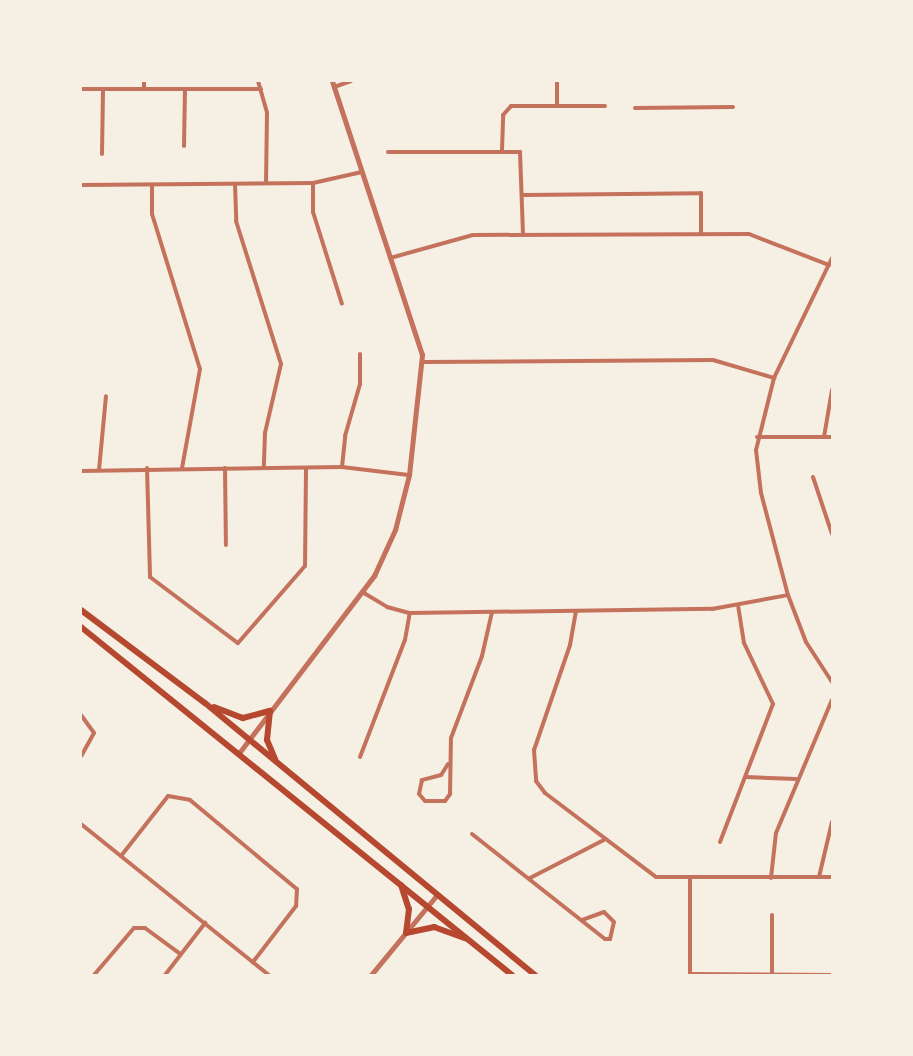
<!DOCTYPE html>
<html>
<head>
<meta charset="utf-8">
<style>
  body { margin:0 }
  #map { position:relative; width:913px; height:1056px; overflow:hidden; background:#f6efe4; font-family:Quicksand,sans-serif }
  div>[style] { position:absolute }
  [style*='--x'] { left:calc(var(--x)*1px); top:calc(var(--y)*1px); width:calc(var(--w)*1px); rotate:calc(var(--a)*1deg) }
  .minor>* { height:4px; margin:-2px; padding:0 2px; transform-origin:2px; border-radius:2px; background:#c5725c }
  .tertiary>* { height:4.5px; margin:-2.25px; padding:0 2.25px; transform-origin:2.25px; border-radius:2.25px; background:#c5725c }
  .primary>* { height:6px; margin:-3px; padding:0 3px; transform-origin:3px; border-radius:3px; background:#b5482f }
  span { translate:-50% -50%; white-space:nowrap; text-align:center; line-height:1.15; -webkit-text-stroke:5px #f6efe4; paint-order:stroke }
  .frame { position:absolute; inset:0; border:82px solid #f6efe4; pointer-events:none }
</style>
</head>
<body>
<div id="map">
  <div class="minor">
    <div style="--x:144;--y:81;--w:7;--a:90"></div>
    <div style="--x:258;--y:81;--w:33;--a:74"></div>
    <div style="--x:267;--y:113;--w:70;--a:90.8"></div>
    <div style="--x:334;--y:87;--w:18;--a:-19"></div>
    <div style="--x:81;--y:89;--w:180;--a:0"></div>
    <div style="--x:557;--y:106;--w:25;--a:-90"></div>
    <div style="--x:635;--y:108;--w:98;--a:-0.6"></div>
    <div style="--x:184;--y:146;--w:57;--a:-89"></div>
    <div style="--x:502;--y:150;--w:35;--a:-88"></div>
    <div style="--x:503;--y:115;--w:12;--a:-48"></div>
    <div style="--x:511;--y:106;--w:94;--a:0"></div>
    <div style="--x:388;--y:152;--w:132;--a:0"></div>
    <div style="--x:520;--y:152;--w:83;--a:87.9"></div>
    <div style="--x:102;--y:154;--w:65;--a:-89.1"></div>
    <div style="--x:313;--y:183;--w:29;--a:90"></div>
    <div style="--x:313;--y:212;--w:96;--a:72.5"></div>
    <div style="--x:235;--y:184;--w:37;--a:88"></div>
    <div style="--x:236;--y:221;--w:150;--a:72.5"></div>
    <div style="--x:281;--y:364;--w:71;--a:103.1"></div>
    <div style="--x:265;--y:433;--w:34;--a:92"></div>
    <div style="--x:81;--y:185;--w:232;--a:-0.5"></div>
    <div style="--x:313;--y:183;--w:50;--a:-12.7"></div>
    <div style="--x:152;--y:185;--w:29;--a:90"></div>
    <div style="--x:152;--y:214;--w:162;--a:72.8"></div>
    <div style="--x:200;--y:369;--w:101;--a:100.3"></div>
    <div style="--x:524;--y:195;--w:177;--a:-0.6"></div>
    <div style="--x:701;--y:193;--w:41;--a:90"></div>
    <div style="--x:390;--y:258;--w:86;--a:-15.5"></div>
    <div style="--x:473;--y:235;--w:276;--a:-0.2"></div>
    <div style="--x:749;--y:234;--w:86;--a:21.2"></div>
    <div style="--x:832;--y:258;--w:133;--a:115.8"></div>
    <div style="--x:774;--y:378;--w:74;--a:104"></div>
    <div style="--x:756;--y:450;--w:43;--a:83.4"></div>
    <div style="--x:761;--y:493;--w:106;--a:75.2"></div>
    <div style="--x:788;--y:595;--w:50;--a:69"></div>
    <div style="--x:806;--y:642;--w:48;--a:57"></div>
    <div style="--x:423;--y:362;--w:290;--a:-0.4"></div>
    <div style="--x:713;--y:360;--w:64;--a:16.4"></div>
    <div style="--x:757;--y:437;--w:75;--a:0"></div>
    <div style="--x:824;--y:437;--w:48;--a:-80.3"></div>
    <div style="--x:342;--y:467;--w:31;--a:-84"></div>
    <div style="--x:345;--y:436;--w:54;--a:-73.9"></div>
    <div style="--x:360;--y:384;--w:30;--a:-90"></div>
    <div style="--x:147;--y:468;--w:109;--a:88.4"></div>
    <div style="--x:150;--y:577;--w:110;--a:36.9"></div>
    <div style="--x:238;--y:643;--w:102;--a:-49"></div>
    <div style="--x:305;--y:566;--w:98;--a:-89.4"></div>
    <div style="--x:225;--y:468;--w:77;--a:89.3"></div>
    <div style="--x:99;--y:470;--w:74;--a:-84.6"></div>
    <div style="--x:81;--y:471;--w:261;--a:-0.9"></div>
    <div style="--x:342;--y:467;--w:67;--a:6.8"></div>
    <div style="--x:813;--y:477;--w:60;--a:71.6"></div>
    <div style="--x:364;--y:593;--w:27;--a:31"></div>
    <div style="--x:387;--y:607;--w:24;--a:15"></div>
    <div style="--x:410;--y:613;--w:302;--a:-0.8"></div>
    <div style="--x:712;--y:609;--w:77;--a:-10.4"></div>
    <div style="--x:576;--y:611;--w:35;--a:100"></div>
    <div style="--x:570;--y:645;--w:111;--a:108.9"></div>
    <div style="--x:534;--y:750;--w:31;--a:86"></div>
    <div style="--x:536;--y:781;--w:15;--a:53"></div>
    <div style="--x:545;--y:793;--w:139;--a:37.1"></div>
    <div style="--x:656;--y:877;--w:176;--a:0"></div>
    <div style="--x:81;--y:715;--w:22;--a:54"></div>
    <div style="--x:94;--y:733;--w:26;--a:119"></div>
    <div style="--x:360;--y:757;--w:125;--a:-69"></div>
    <div style="--x:405;--y:640;--w:27;--a:-80"></div>
    <div style="--x:448;--y:764;--w:13;--a:122"></div>
    <div style="--x:441;--y:775;--w:20;--a:165"></div>
    <div style="--x:422;--y:780;--w:14;--a:102"></div>
    <div style="--x:419;--y:794;--w:9;--a:49"></div>
    <div style="--x:425;--y:801;--w:20;--a:0"></div>
    <div style="--x:445;--y:801;--w:9;--a:-54"></div>
    <div style="--x:450;--y:794;--w:56;--a:-89"></div>
    <div style="--x:451;--y:738;--w:88;--a:-69.3"></div>
    <div style="--x:482;--y:656;--w:45;--a:-77.2"></div>
    <div style="--x:746;--y:777;--w:50;--a:2.3"></div>
    <div style="--x:81;--y:824;--w:241;--a:38.8"></div>
    <div style="--x:472;--y:834;--w:169;--a:38.3"></div>
    <div style="--x:605;--y:939;--w:5;--a:0"></div>
    <div style="--x:610;--y:939;--w:17;--a:-77"></div>
    <div style="--x:614;--y:922;--w:14;--a:-135"></div>
    <div style="--x:604;--y:912;--w:23;--a:160"></div>
    <div style="--x:720;--y:842;--w:148;--a:-69"></div>
    <div style="--x:773;--y:704;--w:68;--a:-115.4"></div>
    <div style="--x:744;--y:643;--w:36;--a:-99"></div>
    <div style="--x:121;--y:856;--w:76;--a:-51.9"></div>
    <div style="--x:168;--y:796;--w:22;--a:10"></div>
    <div style="--x:190;--y:800;--w:139;--a:39.8"></div>
    <div style="--x:297;--y:889;--w:17;--a:93"></div>
    <div style="--x:296;--y:906;--w:71;--a:127.5"></div>
    <div style="--x:819;--y:877;--w:57;--a:-76.7"></div>
    <div style="--x:530;--y:878;--w:83;--a:-27.2"></div>
    <div style="--x:771;--y:878;--w:45;--a:-83.7"></div>
    <div style="--x:776;--y:833;--w:144;--a:-67.2"></div>
    <div style="--x:772;--y:915;--w:59;--a:90"></div>
    <div style="--x:690;--y:974;--w:142;--a:0.4"></div>
    <div style="--x:94;--y:975;--w:62;--a:-49.6"></div>
    <div style="--x:134;--y:928;--w:11;--a:0"></div>
    <div style="--x:145;--y:928;--w:42;--a:36.3"></div>
    <div style="--x:165;--y:975;--w:66;--a:-52.4"></div>
    <div style="--x:690;--y:975;--w:98;--a:-90"></div>
  </div>
  <div class="tertiary">
    <div style="--x:239;--y:753;--w:223;--a:-52.7"></div>
    <div style="--x:374;--y:576;--w:51;--a:-65.5"></div>
    <div style="--x:395;--y:530;--w:57;--a:-75.7"></div>
    <div style="--x:409;--y:475;--w:121;--a:-83.8"></div>
    <div style="--x:422;--y:355;--w:288;--a:-108.2"></div>
    <div style="--x:371;--y:975;--w:104;--a:-50.5"></div>
  </div>
  <div class="primary">
    <div style="--x:81;--y:610;--w:155;--a:36.9"></div>
    <div style="--x:205;--y:703;--w:428;--a:39.5"></div>
    <div style="--x:81;--y:627;--w:554;--a:38.92"></div>
    <div style="--x:214;--y:707;--w:31;--a:21"></div>
    <div style="--x:243;--y:718;--w:28;--a:-15"></div>
    <div style="--x:270;--y:711;--w:29;--a:96"></div>
    <div style="--x:267;--y:740;--w:21;--a:67"></div>
    <div style="--x:401;--y:885;--w:25;--a:72"></div>
    <div style="--x:409;--y:909;--w:24;--a:97"></div>
    <div style="--x:406;--y:933;--w:29;--a:-12"></div>
    <div style="--x:434;--y:927;--w:33;--a:20"></div>
  </div>
  <div class="frame"></div>
</div>
</body>
</html>
